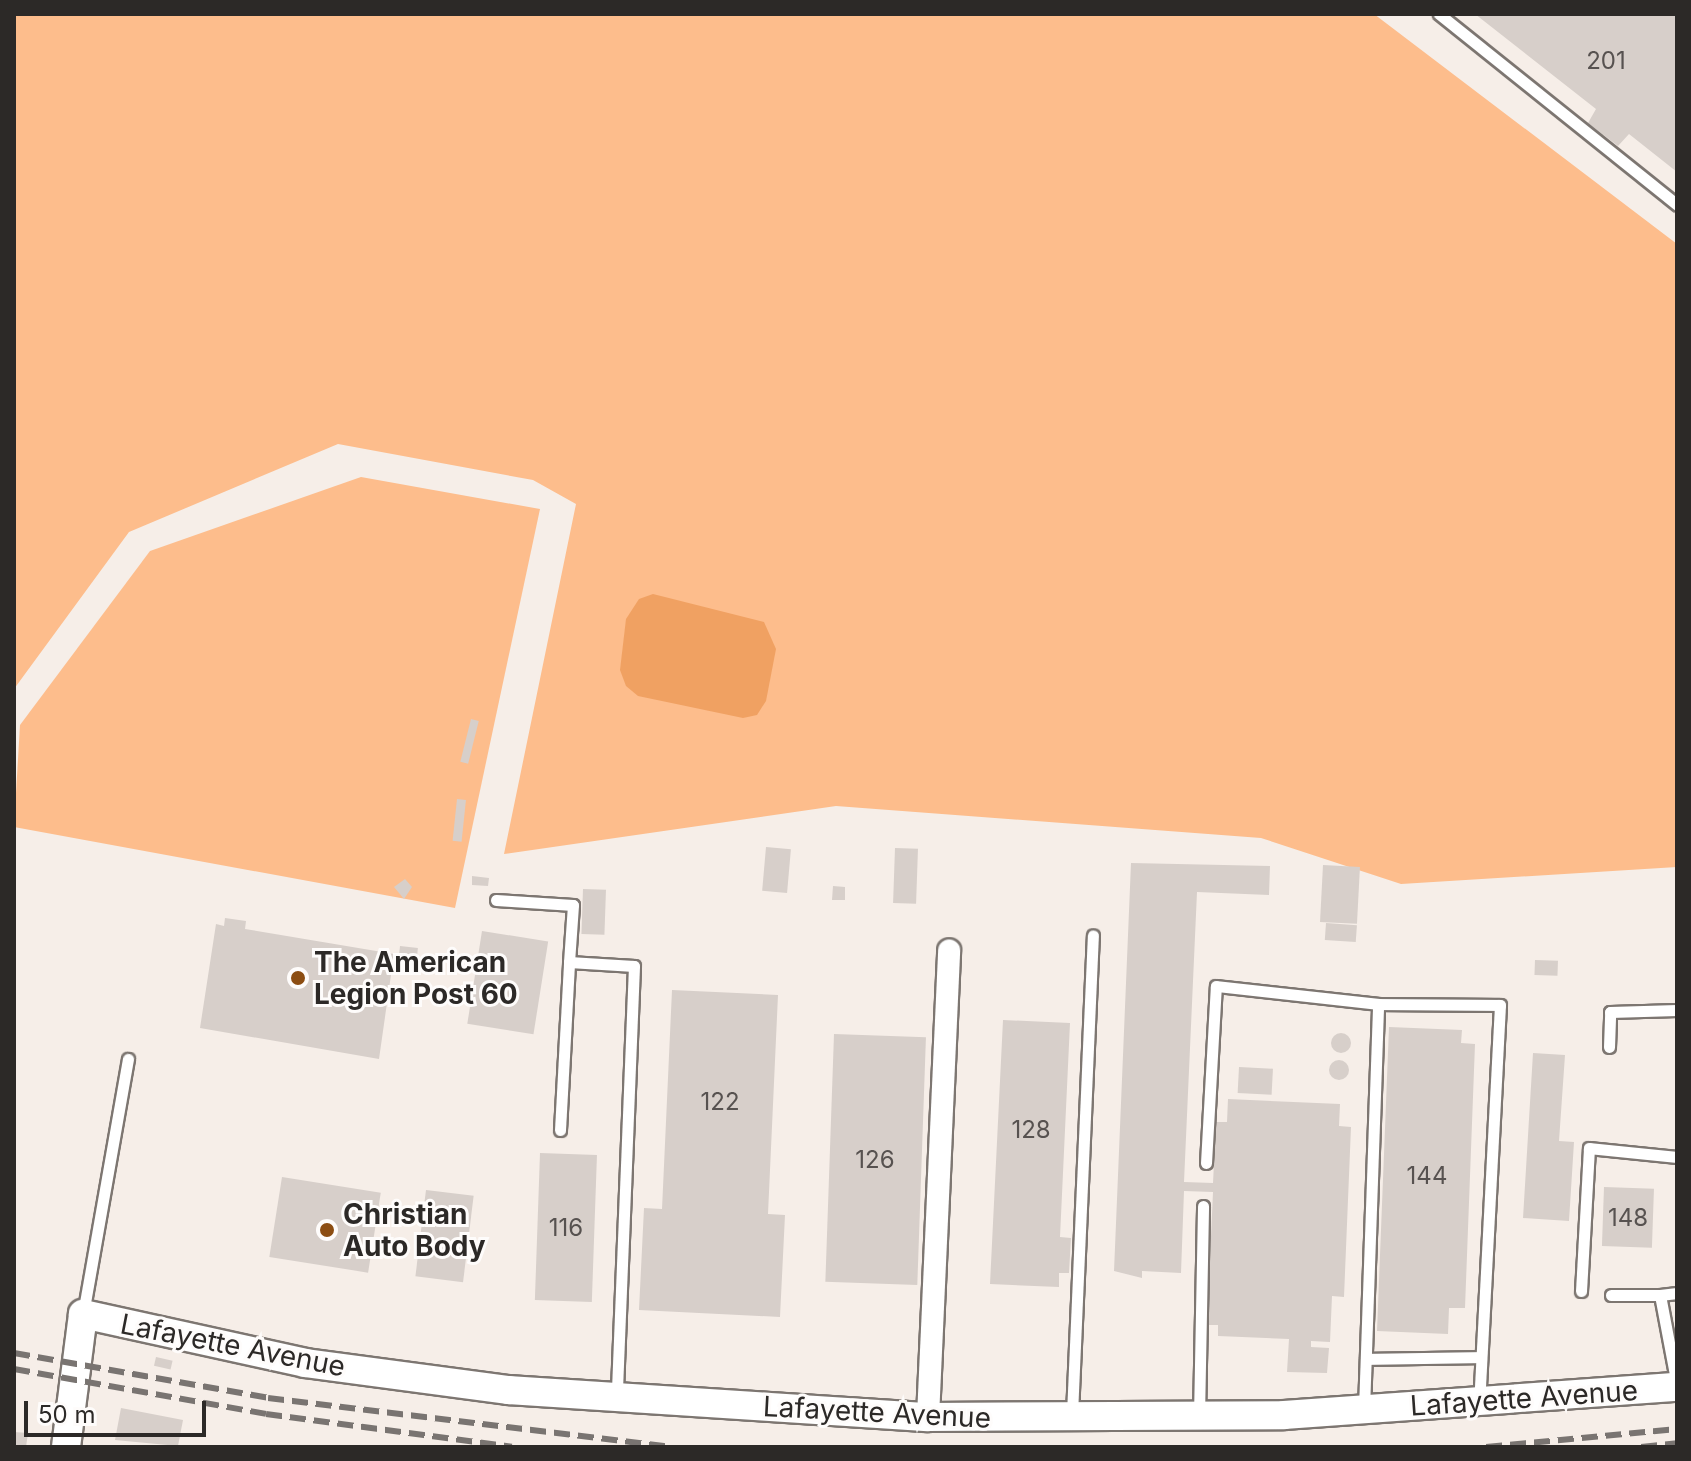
<!DOCTYPE html>
<html>
<head>
<meta charset="utf-8">
<style>
  body { margin:0 }
  #map { position:relative; width:1691px; height:1461px; overflow:hidden; background:#f6eee8; font-family:Inter,sans-serif }
  div>[style] { position:absolute }
  [style*='--x'] { left:calc(var(--x)*1px); top:calc(var(--y)*1px); width:calc(var(--w)*1px); rotate:calc(var(--a)*1deg) }
  .green>* { inset:0; background:#fdbd8c }
  .water>* { inset:0; background:#f0a162 }
  .building>* { inset:0; background:#d7cfca; transform-origin:0 0 }
  .round { border-radius:50% }
  .roads { filter:drop-shadow(2px 0 #7d7671) drop-shadow(-2px 0 #7d7671) drop-shadow(0 2px #7d7671) drop-shadow(0 -2px #7d7671) }
  .service>* { height:11px; margin:-5.5px; padding:0 5.5px; transform-origin:5.5px; border-radius:5.5px; background:#fff }
  .minor>* { height:22px; margin:-11px; padding:0 11px; transform-origin:11px; border-radius:11px; background:#fff }
  .tertiary>* { height:28px; margin:-14px; padding:0 14px; transform-origin:14px; border-radius:14px; background:#fff }
  .rail>* { height:6px; margin-top:-3px; transform-origin:0; background:repeating-linear-gradient(90deg,#797471 0 16px,transparent 0 24px) }
  .dots>* { width:22px; height:22px; translate:-50% -50%; box-sizing:border-box; border:4px solid #fefcfb; border-radius:50% }
  span { translate:-50% -50%; white-space:nowrap; text-align:center; line-height:1.15; -webkit-text-stroke:6px #fefcfb; paint-order:stroke }
  .number-label { font-size:24px; color:#575250 }
  .number-label span { -webkit-text-stroke-width:0 }
  .poi-label { font-size:28px; color:#2c2927; font-weight:700 }
  .left { translate:0 -50%; text-align:left }
  .street-label { font-size:28px; color:#2c2927 }
  .frame { position:absolute; inset:0; border:16px solid #2c2927; pointer-events:none }
  .scale { position:absolute; left:24px; top:1401px; width:182px; height:36px; box-sizing:border-box; border:4px solid #2c2927; border-top:0; padding-left:10px; font-size:24px; line-height:28px; white-space:nowrap; color:#2c2927; -webkit-text-stroke:6px #fefcfb; paint-order:stroke }
</style>
</head>
<body>
<div id="map">
  <div class="green">
    <div style="clip-path:polygon(14px 14px,1374px 14px,1677px 244px,1677px 867px,1401px 884px,1261px 838px,836px 806px,504px 854px,576px 504px,533px 480px,338px 444px,129px 532px,14px 689px)"></div>
    <div style="clip-path:polygon(361px 477px,540px 509px,455px 908px,14px 827px,20px 725px,150px 551px)"></div>
  </div>
  <div class="water">
    <div style="clip-path:polygon(653px 594px,764px 622px,776px 649px,766px 701px,757px 715px,743px 718px,638px 696px,626px 686px,620px 670px,626px 619px,639px 599px)"></div>
  </div>
  <div class="building">
    <div style="clip-path:polygon(1475px 14px,1677px 14px,1677px 172px,1629px 134px,1618px 146px,1588px 123px,1596px 109px)"></div>
    <div style="left:471px;top:719px;width:8px;height:44px;rotate:14deg"></div>
    <div style="left:457px;top:799px;width:9px;height:42px;rotate:6deg"></div>
    <div style="left:766px;top:847px;width:25px;height:44px;rotate:5deg"></div>
    <div style="left:895px;top:848px;width:23px;height:55px;rotate:2deg"></div>
    <div style="clip-path:polygon(1131px 863px,1270px 866px,1269px 895px,1197px 892px,1184px 1182px,1213px 1183px,1216px 1122px,1227px 1122px,1228px 1099px,1340px 1104px,1339px 1126px,1351px 1127px,1344px 1297px,1332px 1296px,1330px 1342px,1311px 1341px,1311px 1347px,1329px 1348px,1327px 1373px,1287px 1372px,1289px 1339px,1218px 1336px,1218px 1325px,1207px 1325px,1213px 1192px,1184px 1191px,1181px 1273px,1142px 1271px,1142px 1278px,1114px 1271px)"></div>
    <div style="left:1323px;top:865px;width:37px;height:57px;rotate:3deg"></div>
    <div style="clip-path:polygon(472px 876px,489px 878px,488px 886px,472px 885px)"></div>
    <div style="clip-path:polygon(405px 879px,412px 887px,404px 899px,394px 887px)"></div>
    <div style="clip-path:polygon(833px 886px,845px 887px,845px 900px,832px 900px)"></div>
    <div style="left:583px;top:889px;width:23px;height:45px;rotate:2deg"></div>
    <div style="clip-path:polygon(225px 918px,246px 921px,245px 929px,394px 954px,379px 1059px,200px 1028px,216px 924px,224px 926px)"></div>
    <div style="left:1326px;top:923px;width:31px;height:17px;rotate:4deg"></div>
    <div style="left:482px;top:931px;width:67px;height:94px;rotate:9deg"></div>
    <div style="left:400px;top:946px;width:18px;height:21px;rotate:6deg"></div>
    <div style="left:1535px;top:960px;width:23px;height:15px;rotate:2deg"></div>
    <div style="clip-path:polygon(672px 990px,778px 995px,768px 1214px,785px 1215px,780px 1317px,639px 1310px,644px 1208px,662px 1209px)"></div>
    <div style="clip-path:polygon(1003px 1020px,1070px 1023px,1060px 1237px,1071px 1238px,1069px 1273px,1059px 1273px,1059px 1287px,990px 1284px)"></div>
    <div style="clip-path:polygon(1389px 1027px,1462px 1030px,1461px 1043px,1475px 1044px,1465px 1308px,1449px 1308px,1448px 1334px,1377px 1331px)"></div>
    <div class="round" style="left:1331px;top:1033px;width:20px;height:20px"></div>
    <div style="left:834px;top:1034px;width:92px;height:248px;rotate:2deg"></div>
    <div style="clip-path:polygon(1533px 1053px,1565px 1055px,1559px 1141px,1574px 1142px,1569px 1221px,1523px 1218px)"></div>
    <div class="round" style="left:1329px;top:1060px;width:20px;height:20px"></div>
    <div style="left:1239px;top:1067px;width:34px;height:26px;rotate:3deg"></div>
    <div style="left:540px;top:1153px;width:57px;height:147px;rotate:2deg"></div>
    <div style="left:282px;top:1177px;width:100px;height:81px;rotate:9deg"></div>
    <div style="left:1604px;top:1187px;width:50px;height:59px;rotate:2deg"></div>
    <div style="left:426px;top:1190px;width:48px;height:87px;rotate:7deg"></div>
    <div style="left:156px;top:1357px;width:17px;height:9px;rotate:13deg"></div>
    <div style="clip-path:polygon(121px 1408px,183px 1420px,178px 1446px,115px 1440px)"></div>
    <div style="clip-path:polygon(14px 1432px,28px 1433px,26px 1447px,14px 1447px)"></div>
  </div>
  <div class="roads">
    <div class="service">
      <div style="--x:1439;--y:14;--w:305;--a:38.7"></div>
      <div style="--x:496;--y:900;--w:77;--a:3.7"></div>
      <div style="--x:573;--y:905;--w:57;--a:94"></div>
      <div style="--x:569;--y:962;--w:65;--a:3.5"></div>
      <div style="--x:634;--y:966;--w:432;--a:92.3"></div>
      <div style="--x:1609;--y:1047;--w:35;--a:-88"></div>
      <div style="--x:1610;--y:1012;--w:67;--a:-1.7"></div>
      <div style="--x:560;--y:1130;--w:168;--a:-86.9"></div>
      <div style="--x:1206;--y:1163;--w:177;--a:-86.8"></div>
      <div style="--x:1216;--y:986;--w:163;--a:6.3"></div>
      <div style="--x:1581;--y:1291;--w:143;--a:-86.8"></div>
      <div style="--x:1589;--y:1148;--w:88;--a:5.8"></div>
      <div style="--x:1611;--y:1295;--w:49;--a:0"></div>
      <div style="--x:1660;--y:1295;--w:92;--a:79.3"></div>
      <div style="--x:1660;--y:1295;--w:17;--a:-7"></div>
      <div style="--x:83;--y:1314;--w:259;--a:-80"></div>
      <div style="--x:1366;--y:1359;--w:115;--a:-1"></div>
      <div style="--x:1364;--y:1409;--w:405;--a:-88"></div>
      <div style="--x:1378;--y:1004;--w:122;--a:0.5"></div>
      <div style="--x:1500;--y:1005;--w:397;--a:93"></div>
      <div style="--x:1072;--y:1414;--w:479;--a:-87.5"></div>
      <div style="--x:1199;--y:1417;--w:211;--a:-88.9"></div>
    </div>
    <div class="minor">
      <div style="--x:928;--y:1417;--w:467;--a:-87.4"></div>
    </div>
    <div class="tertiary">
      <div style="--x:66;--y:1447;--w:134;--a:-82.7"></div>
      <div style="--x:83;--y:1314;--w:227;--a:12.4"></div>
      <div style="--x:305;--y:1363;--w:205;--a:7.6"></div>
      <div style="--x:508;--y:1390;--w:421;--a:3.7"></div>
      <div style="--x:928;--y:1417;--w:356;--a:-0.3"></div>
      <div style="--x:1284;--y:1415;--w:394;--a:-4.1"></div>
    </div>
  </div>
  <div class="rail">
    <div style="--x:14;--y:1353;--w:258;--a:10"></div>
    <div style="--x:268;--y:1398;--w:405;--a:6.9"></div>
    <div style="--x:14;--y:1369;--w:256;--a:10.1"></div>
    <div style="--x:266;--y:1414;--w:248;--a:7.6"></div>
    <div style="--x:1486;--y:1447;--w:192;--a:-5.4"></div>
    <div style="--x:1641;--y:1447;--w:36;--a:-6"></div>
  </div>
  <div class="dots">
    <div style="left:298px;top:978px;background:#8c4d12"></div>
    <div style="left:327px;top:1230px;background:#8c4d12"></div>
  </div>
  <div class="number-label">
    <span style="left:1606px;top:61px">201</span>
    <span style="left:720px;top:1102px">122</span>
    <span style="left:1031px;top:1130px">128</span>
    <span style="left:875px;top:1160px">126</span>
    <span style="left:1427px;top:1176px">144</span>
    <span style="left:1628px;top:1218px">148</span>
    <span style="left:566px;top:1228px">116</span>
  </div>
  <div class="poi-label">
    <span class="left" style="left:314px;top:978px">The American<br>Legion Post 60</span>
    <span class="left" style="left:343px;top:1230px">Christian<br>Auto Body</span>
  </div>
  <div class="street-label">
    <span style="left:233px;top:1345px;rotate:11deg">Lafayette Avenue</span>
    <span style="left:1524px;top:1398px;rotate:-4deg">Lafayette Avenue</span>
    <span style="left:877px;top:1412px;rotate:3deg">Lafayette Avenue</span>
  </div>
  <div class="frame"></div>
  <div class="scale">50 m</div>
</div>
</body>
</html>
